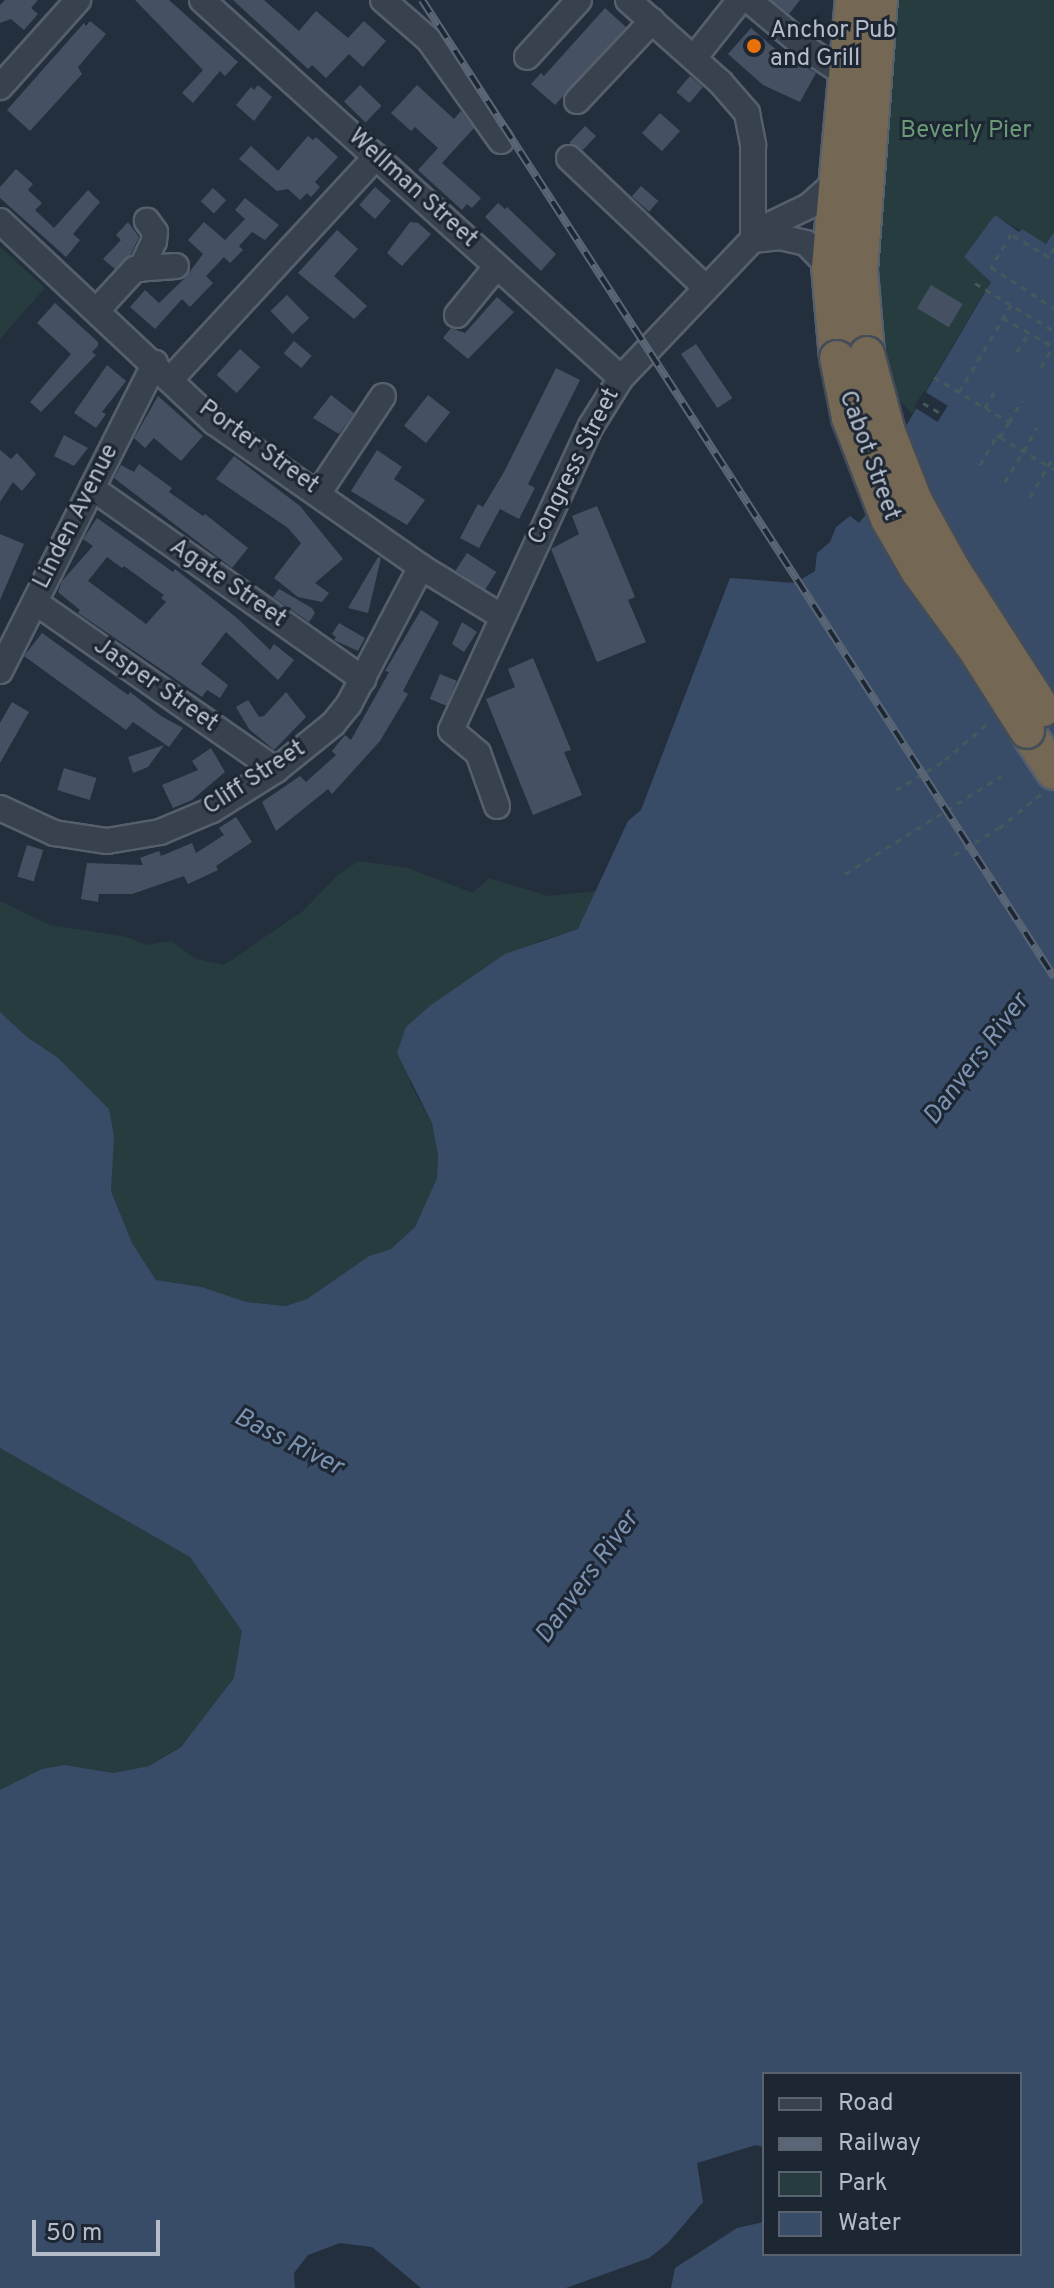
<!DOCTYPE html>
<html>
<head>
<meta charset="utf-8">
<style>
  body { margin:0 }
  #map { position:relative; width:1054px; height:2288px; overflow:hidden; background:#242f3e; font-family:Overpass,sans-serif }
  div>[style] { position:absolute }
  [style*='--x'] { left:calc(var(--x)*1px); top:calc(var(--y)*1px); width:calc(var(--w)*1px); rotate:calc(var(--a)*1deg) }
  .green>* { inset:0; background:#263c3f }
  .water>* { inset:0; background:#394c67 }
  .pier>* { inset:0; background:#242f3e; transform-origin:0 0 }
  .building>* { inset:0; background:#455162; transform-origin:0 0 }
  .path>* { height:3px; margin-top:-1.5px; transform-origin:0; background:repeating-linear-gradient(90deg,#44595c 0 6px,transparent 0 12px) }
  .roads { filter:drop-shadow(2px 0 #565f6c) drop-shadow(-2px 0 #565f6c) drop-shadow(0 2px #565f6c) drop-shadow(0 -2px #565f6c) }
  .minor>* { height:24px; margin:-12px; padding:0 12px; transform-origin:12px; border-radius:12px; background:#38414e }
  .highway>* { height:34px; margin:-17px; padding:0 17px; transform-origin:17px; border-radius:17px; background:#746855 }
  .rail>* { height:8px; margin-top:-4px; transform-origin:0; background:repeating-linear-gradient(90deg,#1d2633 0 15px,#5a6575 0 30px); box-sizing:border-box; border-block:2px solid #5a6575 }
  .bridges { filter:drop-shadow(2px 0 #434c59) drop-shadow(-2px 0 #434c59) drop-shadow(0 2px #434c59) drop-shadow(0 -2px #434c59) }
  .highway-bridge>* { height:34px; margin:-17px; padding:0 17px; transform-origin:17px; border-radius:17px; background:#746855 }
  .dots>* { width:22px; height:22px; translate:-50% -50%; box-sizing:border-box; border:4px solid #1d2633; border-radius:50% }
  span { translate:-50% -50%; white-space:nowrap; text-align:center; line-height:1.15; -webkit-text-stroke:6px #1d2633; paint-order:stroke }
  .poi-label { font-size:24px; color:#b4bcc9 }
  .left { translate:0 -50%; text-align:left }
  .park-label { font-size:24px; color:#6b9a76 }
  .street-label { font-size:24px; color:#b4bcc9 }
  .water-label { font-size:26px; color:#7c92b1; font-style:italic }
  .legend { position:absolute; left:762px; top:2072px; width:260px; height:184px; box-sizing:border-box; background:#1d2633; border:2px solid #59626f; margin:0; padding:10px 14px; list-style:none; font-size:24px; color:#b4bcc9 }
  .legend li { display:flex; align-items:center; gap:16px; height:40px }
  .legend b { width:40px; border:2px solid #59626f }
  .scale { position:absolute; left:32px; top:2220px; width:128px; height:36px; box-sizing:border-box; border:4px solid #b4bcc9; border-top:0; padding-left:10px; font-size:24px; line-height:28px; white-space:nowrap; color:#b4bcc9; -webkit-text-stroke:6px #1d2633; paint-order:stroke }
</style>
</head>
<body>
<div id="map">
  <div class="green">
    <div style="clip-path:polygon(886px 0,1054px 0,1054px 232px,1046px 244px,995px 216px,991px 281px,912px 414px,893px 393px,877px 323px,872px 237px)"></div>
    <div style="clip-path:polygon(0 247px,45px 288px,0 339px)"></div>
    <div style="clip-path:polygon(359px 861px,408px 868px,473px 893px,489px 878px,548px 896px,597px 891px,578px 930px,539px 941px,431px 1005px,410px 1083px,432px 1123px,438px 1155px,437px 1178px,415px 1227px,391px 1249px,369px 1256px,307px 1299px,286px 1306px,246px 1302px,202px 1287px,156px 1280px,132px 1243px,57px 1057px,27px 1037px,0 1012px,0 901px,50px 925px,127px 937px,147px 945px,171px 941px,196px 959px,224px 965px,303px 911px,338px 875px)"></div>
    <div style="clip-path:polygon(0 1448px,190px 1557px,243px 1631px,234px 1678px,219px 1701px,181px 1746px,149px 1766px,113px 1773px,65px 1765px,0 1790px)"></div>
  </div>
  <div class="water">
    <div style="clip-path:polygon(995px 215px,1019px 232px,1022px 229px,1046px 244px,1054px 232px,1054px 2288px,671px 2288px,675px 2268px,737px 2228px,764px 2222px,764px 2254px,1020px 2254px,1020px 2074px,764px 2074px,764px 2147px,756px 2145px,697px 2163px,703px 2202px,668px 2243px,649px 2258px,566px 2288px,421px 2288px,372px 2247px,340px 2243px,308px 2255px,294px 2273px,295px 2288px,0 2288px,0 1790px,42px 1769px,65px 1765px,113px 1773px,149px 1766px,181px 1747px,234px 1678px,242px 1631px,190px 1557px,0 1448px,0 1012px,27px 1037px,57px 1057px,109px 1109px,114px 1136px,111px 1191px,132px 1243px,156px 1280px,202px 1287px,246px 1302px,286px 1306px,307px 1299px,369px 1256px,391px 1249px,415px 1227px,437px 1178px,438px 1155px,432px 1123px,397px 1053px,406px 1027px,431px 1005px,505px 954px,578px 929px,628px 821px,641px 810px,730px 578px,795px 583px,815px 571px,817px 553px,830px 542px,836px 527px,850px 516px,859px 523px,868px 512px,886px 484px,906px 426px,991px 282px,964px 257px)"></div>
  </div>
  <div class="pier">
    <div style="left:924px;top:391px;width:28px;height:19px;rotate:32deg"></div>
  </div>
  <div class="building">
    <div style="clip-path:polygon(5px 0,38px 0,31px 8px,38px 14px,24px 30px,11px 19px,0 23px,0 5px)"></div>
    <div style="clip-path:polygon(135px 0,169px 0,238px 62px,225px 76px,220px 71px,193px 103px,182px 93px,203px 70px)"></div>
    <div style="clip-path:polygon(233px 0,264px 0,299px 31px,316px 11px,348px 38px,364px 21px,386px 41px,363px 67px,349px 54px,326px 78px,312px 65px,308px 69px)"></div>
    <div style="clip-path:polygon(772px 0,800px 0,789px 14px)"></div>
    <div style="clip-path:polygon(605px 8px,626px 27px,555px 105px,531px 84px,541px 73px,544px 76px)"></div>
    <div style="clip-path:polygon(90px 21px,106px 34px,78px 67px,82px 74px,30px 131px,7px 110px,84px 23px,86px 26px)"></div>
    <div style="clip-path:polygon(751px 28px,779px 52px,816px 73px,800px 102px,763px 85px,728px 54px)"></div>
    <div style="left:690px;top:76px;width:17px;height:21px;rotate:40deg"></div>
    <div style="clip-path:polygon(258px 85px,272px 97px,254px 121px,236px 105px,251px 87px,254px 90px)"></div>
    <div style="left:360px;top:85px;width:30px;height:23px;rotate:44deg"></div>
    <div style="clip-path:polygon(417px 85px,454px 119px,461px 111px,474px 128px,442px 163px,481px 198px,472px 208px,467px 204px,462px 210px,418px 170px,438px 148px,415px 127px,411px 131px,391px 113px)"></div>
    <div style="left:660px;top:113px;width:27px;height:27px;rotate:42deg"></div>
    <div style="clip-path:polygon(585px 126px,596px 136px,583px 150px,569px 143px)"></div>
    <div style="clip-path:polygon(308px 136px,313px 140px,316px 137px,338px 157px,315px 182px,320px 187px,311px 197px,307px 193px,300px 200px,288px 189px,277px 191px,239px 159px,251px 146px,278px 171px)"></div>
    <div style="clip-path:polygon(16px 169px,33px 184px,28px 190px,42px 203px,35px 210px,54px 228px,88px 190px,100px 202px,73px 234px,80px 240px,66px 257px,0 198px,0 187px)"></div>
    <div style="left:641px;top:186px;width:23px;height:14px;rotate:41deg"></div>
    <div style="left:375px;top:187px;width:21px;height:24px;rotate:41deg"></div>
    <div style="left:213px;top:188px;width:18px;height:18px;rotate:43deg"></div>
    <div style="clip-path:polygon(245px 198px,279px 225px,265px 240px,252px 232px,239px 246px,243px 250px,230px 263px,224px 257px,206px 276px,213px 283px,190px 307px,182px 299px,155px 329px,130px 307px,145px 290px,159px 303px,185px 278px,203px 254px,188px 240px,204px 222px,225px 240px,245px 219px,235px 210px)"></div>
    <div style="clip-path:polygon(498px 203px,505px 209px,507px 207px,556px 254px,541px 271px,485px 217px)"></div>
    <div style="clip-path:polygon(128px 222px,139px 237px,130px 256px,115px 269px,103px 259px,121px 240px,116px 235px)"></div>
    <div style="clip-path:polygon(410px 222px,418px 223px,431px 234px,402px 266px,387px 253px)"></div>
    <div style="clip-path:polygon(337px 230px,358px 249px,334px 276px,367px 306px,354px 319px,298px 273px)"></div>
    <div style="left:931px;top:285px;width:37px;height:27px;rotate:31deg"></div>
    <div style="left:287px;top:295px;width:32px;height:23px;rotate:46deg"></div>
    <div style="clip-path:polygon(497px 297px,514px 312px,468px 359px,443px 338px,451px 328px,465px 333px)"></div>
    <div style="clip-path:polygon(55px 303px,98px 342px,98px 346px,92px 352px,96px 355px,41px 412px,30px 402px,71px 354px,37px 323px)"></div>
    <div style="left:294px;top:341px;width:23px;height:16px;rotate:40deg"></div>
    <div style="left:696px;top:344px;width:65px;height:18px;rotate:56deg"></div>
    <div style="left:240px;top:349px;width:27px;height:35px;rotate:42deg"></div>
    <div style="clip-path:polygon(107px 365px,126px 381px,102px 412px,106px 414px,96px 428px,74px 413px)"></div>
    <div style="clip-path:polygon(556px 368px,580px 380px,528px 484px,535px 488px,519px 519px,500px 509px,479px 548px,460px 538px,478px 504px,483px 507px,504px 472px)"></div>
    <div style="clip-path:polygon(331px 395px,354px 413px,339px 434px,313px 418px)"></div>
    <div style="left:428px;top:395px;width:28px;height:39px;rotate:38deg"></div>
    <div style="clip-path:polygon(158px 396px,203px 436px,181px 461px,154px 438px,145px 448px,134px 438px)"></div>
    <div style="clip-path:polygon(64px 435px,88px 448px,74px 466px,54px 456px)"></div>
    <div style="clip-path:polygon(0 450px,11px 459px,17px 453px,36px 474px,22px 491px,13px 482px,0 502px)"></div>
    <div style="clip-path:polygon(377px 450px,402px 467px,394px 479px,425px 500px,407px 525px,351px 491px)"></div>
    <div style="clip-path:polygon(234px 456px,300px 506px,343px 559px,315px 583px,329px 593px,322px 602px,298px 597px,274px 578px,301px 543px,288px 528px,216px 479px)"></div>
    <div style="clip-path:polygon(139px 464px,172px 488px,169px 492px,203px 516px,205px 514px,248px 548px,232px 568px,114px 478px,121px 465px,134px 472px)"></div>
    <div style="clip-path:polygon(597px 506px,635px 597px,628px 600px,646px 642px,597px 662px,551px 549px,579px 534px,572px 516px)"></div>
    <div style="clip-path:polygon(evenodd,97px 518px,173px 572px,175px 569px,237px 618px,270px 650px,274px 644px,294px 660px,278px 680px,226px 632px,201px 664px,228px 685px,220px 698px,207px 690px,202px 697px,78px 613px,80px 610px,58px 592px,62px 581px,93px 546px,83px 539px,97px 518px,107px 557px,122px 568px,124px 566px,164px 595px,161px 598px,166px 602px,146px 624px,88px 581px,107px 557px)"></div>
    <div style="clip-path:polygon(0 534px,24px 544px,0 600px)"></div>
    <div style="left:467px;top:553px;width:35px;height:21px;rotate:33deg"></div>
    <div style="clip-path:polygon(378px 557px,381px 558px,368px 613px,348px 608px)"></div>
    <div style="clip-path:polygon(279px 589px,312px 608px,315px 613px,309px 622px,273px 597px)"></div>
    <div style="clip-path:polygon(421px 610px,439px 622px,403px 691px,408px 694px,380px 741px,332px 794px,328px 789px,276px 831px,262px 802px,300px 776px,306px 782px,336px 755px,332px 751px,345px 735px,351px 740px,389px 672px,385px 671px)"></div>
    <div style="clip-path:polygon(462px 622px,477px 632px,464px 652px,452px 644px)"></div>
    <div style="clip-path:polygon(339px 623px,365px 638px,358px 651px,334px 640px,336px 637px,332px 634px)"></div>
    <div style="clip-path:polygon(42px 633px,128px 695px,130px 692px,161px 716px,183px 728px,169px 747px,133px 722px,126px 730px,24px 656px)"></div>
    <div style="clip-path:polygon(533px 658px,571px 750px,564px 752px,582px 795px,533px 815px,486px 699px,515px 687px,508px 669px)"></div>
    <div style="left:440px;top:674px;width:18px;height:27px;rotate:22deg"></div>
    <div style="clip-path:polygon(286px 692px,306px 717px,274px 750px,249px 729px,236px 707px,248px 700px,259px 717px,264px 716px)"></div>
    <div style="clip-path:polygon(12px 702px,29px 712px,0 763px,0 723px)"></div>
    <div style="clip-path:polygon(164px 745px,148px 767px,133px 773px,128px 757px)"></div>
    <div style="clip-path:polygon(211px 748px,225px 772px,192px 800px,173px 808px,162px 785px,198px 770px,192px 761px)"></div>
    <div style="left:64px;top:768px;width:34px;height:23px;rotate:17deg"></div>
    <div style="clip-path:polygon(236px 817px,252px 842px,216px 866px,218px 870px,188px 884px,184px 876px,132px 894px,99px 894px,98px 902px,81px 899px,87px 863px,143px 865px,140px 858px,159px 851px,161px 856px,192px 843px,196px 853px,224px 835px,219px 828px)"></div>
    <div style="left:27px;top:845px;width:17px;height:33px;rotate:17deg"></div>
  </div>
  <div class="path">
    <div style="--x:1054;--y:248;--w:10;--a:119"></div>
    <div style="--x:1049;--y:257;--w:44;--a:-148.8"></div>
    <div style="--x:1011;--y:234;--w:39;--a:121"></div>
    <div style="--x:991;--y:267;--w:75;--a:33.1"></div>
    <div style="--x:975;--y:283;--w:92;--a:31.3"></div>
    <div style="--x:1003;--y:318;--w:59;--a:29.6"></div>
    <div style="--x:1017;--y:352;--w:22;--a:-58"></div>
    <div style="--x:1041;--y:367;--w:23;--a:-59"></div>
    <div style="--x:934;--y:377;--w:87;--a:31"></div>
    <div style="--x:1009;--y:422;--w:17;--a:121"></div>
    <div style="--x:1000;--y:437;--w:63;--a:30.7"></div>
    <div style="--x:959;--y:392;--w:101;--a:-59.1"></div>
    <div style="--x:923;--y:403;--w:22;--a:30"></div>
    <div style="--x:985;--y:408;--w:24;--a:-60"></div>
    <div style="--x:1009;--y:422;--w:25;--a:-58"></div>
    <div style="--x:980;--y:465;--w:34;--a:-60"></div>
    <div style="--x:997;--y:435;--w:4;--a:34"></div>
    <div style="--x:1005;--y:482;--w:63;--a:-59.3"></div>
    <div style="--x:1030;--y:497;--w:48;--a:-59.7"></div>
    <div style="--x:896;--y:790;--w:57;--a:-31.5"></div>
    <div style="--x:945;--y:760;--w:58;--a:-40.8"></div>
    <div style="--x:954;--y:855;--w:52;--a:-31"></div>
    <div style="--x:999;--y:828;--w:55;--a:-39.1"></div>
    <div style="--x:845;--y:874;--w:184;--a:-32.1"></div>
  </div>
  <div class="roads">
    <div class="minor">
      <div style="--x:202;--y:0;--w:564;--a:42.06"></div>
      <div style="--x:383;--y:0;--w:61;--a:41"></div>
      <div style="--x:429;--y:40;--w:124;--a:54.5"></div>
      <div style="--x:628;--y:0;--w:125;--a:41.7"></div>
      <div style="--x:721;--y:83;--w:40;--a:49"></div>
      <div style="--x:747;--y:113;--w:33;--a:79"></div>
      <div style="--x:753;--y:145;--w:95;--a:90"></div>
      <div style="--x:749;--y:0;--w:80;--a:39.9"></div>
      <div style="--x:810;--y:51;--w:45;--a:33.3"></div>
      <div style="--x:527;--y:57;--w:77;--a:-47.6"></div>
      <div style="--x:694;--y:58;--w:74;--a:-51.6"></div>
      <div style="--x:0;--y:87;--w:117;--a:-48.1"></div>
      <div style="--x:577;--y:101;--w:110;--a:-46.8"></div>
      <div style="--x:569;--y:158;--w:189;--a:43.5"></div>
      <div style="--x:0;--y:221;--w:294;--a:43.2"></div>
      <div style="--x:214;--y:422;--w:253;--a:35"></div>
      <div style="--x:421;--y:567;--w:94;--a:31.5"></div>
      <div style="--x:753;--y:240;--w:27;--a:-6"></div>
      <div style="--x:780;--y:237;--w:27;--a:13"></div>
      <div style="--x:806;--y:243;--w:33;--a:46"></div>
      <div style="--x:141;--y:269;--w:31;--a:-65"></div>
      <div style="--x:154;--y:241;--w:9;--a:-84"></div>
      <div style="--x:155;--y:232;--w:14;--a:-126"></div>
      <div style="--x:97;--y:310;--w:56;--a:-47.2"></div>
      <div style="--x:135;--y:269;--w:41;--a:-4.2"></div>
      <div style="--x:457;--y:315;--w:63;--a:-50.8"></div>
      <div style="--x:170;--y:380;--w:304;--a:-47.3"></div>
      <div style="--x:92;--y:488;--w:332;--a:35.2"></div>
      <div style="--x:319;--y:492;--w:115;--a:-56.3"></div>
      <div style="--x:35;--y:602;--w:294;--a:34.9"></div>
      <div style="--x:0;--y:671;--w:345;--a:-63.3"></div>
      <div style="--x:497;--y:806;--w:56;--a:-109.7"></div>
      <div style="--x:478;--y:753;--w:35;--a:-140"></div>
      <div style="--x:451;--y:730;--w:335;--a:-65.3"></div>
      <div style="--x:591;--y:426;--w:57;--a:-58"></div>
      <div style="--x:621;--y:378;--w:209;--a:-46.4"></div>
      <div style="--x:765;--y:227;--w:49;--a:-25.5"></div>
      <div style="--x:809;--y:206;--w:36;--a:-42"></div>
      <div style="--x:0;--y:808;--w:60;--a:24.8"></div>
      <div style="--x:54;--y:833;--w:54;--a:8.6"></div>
      <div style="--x:107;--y:841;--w:54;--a:-9.6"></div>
      <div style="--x:160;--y:832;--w:56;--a:-22.9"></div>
      <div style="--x:212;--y:810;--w:75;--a:-32"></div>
      <div style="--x:276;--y:770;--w:73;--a:-38.9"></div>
      <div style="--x:333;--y:724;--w:26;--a:-51"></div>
      <div style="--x:349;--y:704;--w:155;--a:-62.3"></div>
    </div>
    <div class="highway">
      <div style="--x:867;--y:354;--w:83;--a:-94.8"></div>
      <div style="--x:860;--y:271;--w:272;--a:-85.8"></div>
      <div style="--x:837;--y:358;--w:91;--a:-95"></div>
      <div style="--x:829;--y:267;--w:268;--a:-84.9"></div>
      <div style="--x:1027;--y:731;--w:49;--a:56.6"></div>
    </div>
  </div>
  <div class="rail">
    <div style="--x:422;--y:0;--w:1164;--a:57.1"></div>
  </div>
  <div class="bridges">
    <div class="highway-bridge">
      <div style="--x:867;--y:354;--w:81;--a:74.9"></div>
      <div style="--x:888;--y:432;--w:74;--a:68.6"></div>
      <div style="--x:915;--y:501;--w:77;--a:61.1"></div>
      <div style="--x:952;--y:568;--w:168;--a:57.2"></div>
      <div style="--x:837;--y:358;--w:61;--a:78.7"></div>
      <div style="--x:849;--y:418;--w:108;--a:68.9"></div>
      <div style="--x:888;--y:519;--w:60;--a:60"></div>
      <div style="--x:918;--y:571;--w:97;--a:53.8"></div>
      <div style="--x:975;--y:649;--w:97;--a:57.6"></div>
    </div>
  </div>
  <div class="dots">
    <div style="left:754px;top:46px;background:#e8710a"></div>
  </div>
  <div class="poi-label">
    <span class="left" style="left:770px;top:46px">Anchor Pub<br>and Grill</span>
  </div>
  <div class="park-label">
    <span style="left:966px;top:132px">Beverly Pier</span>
  </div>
  <div class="street-label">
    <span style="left:412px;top:189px;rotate:42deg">Wellman Street</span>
    <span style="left:258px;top:448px;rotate:36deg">Porter Street</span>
    <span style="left:868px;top:456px;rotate:70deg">Cabot Street</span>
    <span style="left:575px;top:467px;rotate:-63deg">Congress Street</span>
    <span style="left:77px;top:517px;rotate:-63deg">Linden Avenue</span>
    <span style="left:227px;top:584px;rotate:35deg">Agate Street</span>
    <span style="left:155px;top:686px;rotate:35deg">Jasper Street</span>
    <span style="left:255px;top:779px;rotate:-33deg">Cliff Street</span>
  </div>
  <div class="water-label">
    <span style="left:977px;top:1060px;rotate:-53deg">Danvers River</span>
    <span style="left:288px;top:1443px;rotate:27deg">Bass River</span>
    <span style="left:588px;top:1578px;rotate:-54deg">Danvers River</span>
  </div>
  <ul class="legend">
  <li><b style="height:10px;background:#38414e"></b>Road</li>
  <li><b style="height:10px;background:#5a6575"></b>Railway</li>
  <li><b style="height:22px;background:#263c3f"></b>Park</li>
  <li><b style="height:22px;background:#394c67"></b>Water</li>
  </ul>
  <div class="scale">50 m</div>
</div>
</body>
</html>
